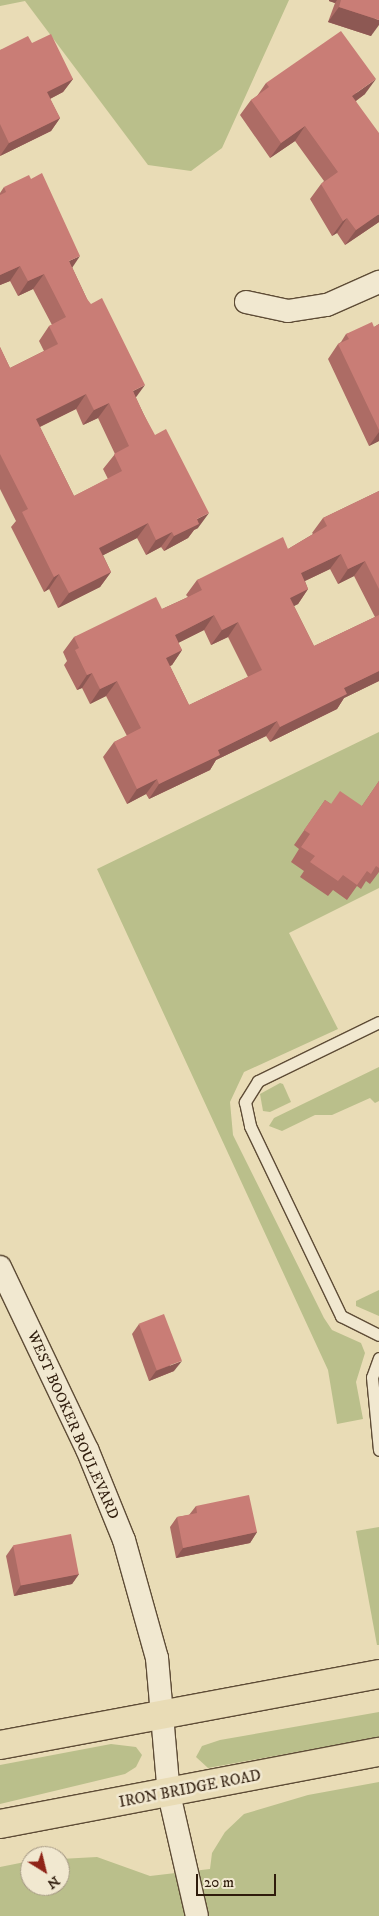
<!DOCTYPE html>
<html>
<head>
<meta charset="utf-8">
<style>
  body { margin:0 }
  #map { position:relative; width:379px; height:1916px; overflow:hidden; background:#e9dcb6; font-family:"IM FELL DW Pica",serif }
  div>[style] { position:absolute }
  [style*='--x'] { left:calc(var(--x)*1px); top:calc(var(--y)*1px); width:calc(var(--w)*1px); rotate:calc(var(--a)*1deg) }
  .green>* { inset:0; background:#babf8b }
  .roads { filter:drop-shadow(1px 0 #5e4c36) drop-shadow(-1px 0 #5e4c36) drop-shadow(0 1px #5e4c36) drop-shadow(0 -1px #5e4c36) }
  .lane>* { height:11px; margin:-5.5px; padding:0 5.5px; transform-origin:5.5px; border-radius:5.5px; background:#f1e8d0 }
  .street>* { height:22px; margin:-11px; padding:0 11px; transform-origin:11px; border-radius:11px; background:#f1e8d0 }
  .primary>* { height:28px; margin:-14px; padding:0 14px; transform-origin:14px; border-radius:14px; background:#e9dcb6 }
  .wall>* { inset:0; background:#ad6c65 }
  .shaded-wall>* { inset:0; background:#8d5853 }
  .building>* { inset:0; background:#c97d76; transform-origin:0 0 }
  span { translate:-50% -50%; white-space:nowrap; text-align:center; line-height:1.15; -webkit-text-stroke:5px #f1e8d0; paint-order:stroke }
  .street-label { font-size:15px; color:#2f1c0c }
  .north { position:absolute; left:20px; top:1846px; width:50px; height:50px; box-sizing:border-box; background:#f1e8d0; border:1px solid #a39682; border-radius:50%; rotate:144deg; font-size:14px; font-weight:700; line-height:20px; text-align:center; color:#2f1c0c }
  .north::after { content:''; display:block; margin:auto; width:18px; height:22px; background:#8f2418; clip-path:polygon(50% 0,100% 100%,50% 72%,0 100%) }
  .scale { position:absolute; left:196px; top:1874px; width:80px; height:22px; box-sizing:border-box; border:2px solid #2f1c0c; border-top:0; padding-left:6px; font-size:15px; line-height:18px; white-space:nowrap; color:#2f1c0c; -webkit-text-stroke:4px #f1e8d0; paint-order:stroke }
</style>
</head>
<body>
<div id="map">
  <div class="green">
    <div style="clip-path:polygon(0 0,289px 0,222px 148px,191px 171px,148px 165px,25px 1px,0 6px)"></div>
    <div style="clip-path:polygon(379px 732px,379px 888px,289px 933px,338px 1029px,244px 1072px,230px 1102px,233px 1135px,324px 1318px,332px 1330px,361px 1343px,365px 1353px,356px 1382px,363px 1419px,337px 1424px,328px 1370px,97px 869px)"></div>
    <div style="clip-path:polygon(379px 1067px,379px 1101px,375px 1103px,370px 1098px,332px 1115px,315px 1115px,282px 1131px,269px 1126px,274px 1118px)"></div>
    <div style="clip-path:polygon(280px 1083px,283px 1084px,291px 1102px,270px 1112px,263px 1111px,260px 1094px)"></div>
    <div style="clip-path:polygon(379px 1290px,379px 1316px,356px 1306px,356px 1301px)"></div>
    <div style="clip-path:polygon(379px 1527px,379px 1645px,377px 1645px,356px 1531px)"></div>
    <div style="clip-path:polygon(379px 1712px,379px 1737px,208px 1768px,196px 1757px,202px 1746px,220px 1740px)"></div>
    <div style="clip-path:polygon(111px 1744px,136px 1747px,142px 1755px,136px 1767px,125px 1774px,0 1804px,0 1765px)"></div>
    <div style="clip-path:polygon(379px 1782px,379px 1916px,0 1916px,0 1867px,30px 1861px,30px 1886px,60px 1886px,60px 1859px,97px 1857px,150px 1876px,210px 1869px,212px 1853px,225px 1832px,244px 1814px,308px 1795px)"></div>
  </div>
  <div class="roads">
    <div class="lane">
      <div style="--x:379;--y:1022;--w:135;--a:154"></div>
      <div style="--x:258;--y:1081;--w:25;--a:122"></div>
      <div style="--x:245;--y:1102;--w:25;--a:78"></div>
      <div style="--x:250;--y:1126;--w:211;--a:64.4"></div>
      <div style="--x:341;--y:1316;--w:42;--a:26.6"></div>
      <div style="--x:379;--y:1358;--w:20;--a:110"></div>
      <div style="--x:372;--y:1377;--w:73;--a:84.5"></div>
    </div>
    <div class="street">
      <div style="--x:246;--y:302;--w:43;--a:12.1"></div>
      <div style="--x:288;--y:311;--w:39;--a:-9"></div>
      <div style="--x:327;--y:305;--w:57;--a:-23.9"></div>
      <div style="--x:0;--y:1267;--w:202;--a:64.5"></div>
      <div style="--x:87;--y:1449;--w:98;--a:67.9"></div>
      <div style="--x:124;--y:1540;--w:123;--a:74.4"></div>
      <div style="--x:157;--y:1658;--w:137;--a:85"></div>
      <div style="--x:169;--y:1794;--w:125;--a:77.1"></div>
    </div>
    <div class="primary">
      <div style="--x:0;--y:1745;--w:386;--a:-10.6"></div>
      <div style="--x:0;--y:1824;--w:386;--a:-10.8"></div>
    </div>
  </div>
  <div class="wall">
    <div style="clip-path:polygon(329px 0,379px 0,371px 36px,328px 22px,335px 3px,329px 1px)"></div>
    <div style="clip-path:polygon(32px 43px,73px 79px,63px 92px,50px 99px,60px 118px,51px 131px,0 156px,0 50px)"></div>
    <div style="clip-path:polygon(266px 83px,365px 94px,356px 101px,379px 222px,345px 245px,337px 233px,332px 236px,310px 199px,321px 184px,324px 181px,295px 141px,270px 158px,240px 115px,251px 100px,257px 96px)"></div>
    <div style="clip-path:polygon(evenodd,4px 187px,72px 267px,87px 299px,136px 398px,198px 528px,194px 530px,188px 538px,164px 551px,161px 547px,146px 555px,137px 538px,103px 555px,111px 572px,100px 587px,58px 608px,49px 589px,44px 592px,11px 527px,16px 521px,0 489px,0 347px,10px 368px,44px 351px,39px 341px,49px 326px,52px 325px,33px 289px,18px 296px,10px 281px,0 285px,0 193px,4px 187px,76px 409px,83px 425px,98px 418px,115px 454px,103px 469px,108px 479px,74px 496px,40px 427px,76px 409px)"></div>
    <div style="clip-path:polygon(379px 324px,379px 441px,369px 446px,328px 359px,338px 344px,341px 342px,346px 334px,374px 327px)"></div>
    <div style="clip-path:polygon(evenodd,379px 491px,379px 681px,344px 698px,337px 709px,270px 742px,266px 736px,216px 760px,210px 770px,149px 799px,146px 794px,127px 804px,103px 757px,114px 742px,127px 736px,106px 696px,90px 704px,82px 688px,77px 690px,64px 665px,67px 661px,63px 652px,74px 637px,162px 609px,188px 597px,186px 595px,197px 580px,288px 549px,313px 534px,312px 533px,323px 518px,379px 491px,330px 569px,338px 584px,354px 576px,375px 617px,314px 646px,294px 606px,298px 604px,308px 589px,305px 581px,330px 569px,379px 491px,204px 630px,211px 645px,228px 637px,248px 677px,189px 705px,170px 666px,172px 665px,182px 650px,178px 643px,204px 630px)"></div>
    <div style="clip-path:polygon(379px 781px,379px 872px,370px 884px,366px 881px,361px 889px,357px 886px,347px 900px,333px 890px,328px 896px,300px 877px,304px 871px,291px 862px,299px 849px,294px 845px,325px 800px,331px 804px,362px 806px)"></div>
    <div style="clip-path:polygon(139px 1324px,174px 1371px,149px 1381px,132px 1334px)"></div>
    <div style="clip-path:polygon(196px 1506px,257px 1532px,250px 1543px,176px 1558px,170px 1527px,177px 1517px,189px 1515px)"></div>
    <div style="clip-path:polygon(13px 1546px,79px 1574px,72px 1584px,14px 1596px,6px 1556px)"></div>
  </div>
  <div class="shaded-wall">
    <div style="clip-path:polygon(329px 0,337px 0,335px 3px,329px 1px)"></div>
    <div style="clip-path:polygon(339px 7px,379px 20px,379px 25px,371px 36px,328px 22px)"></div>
    <div style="clip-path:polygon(73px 79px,63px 92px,38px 105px,47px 92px)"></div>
    <div style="clip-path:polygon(376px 79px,365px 94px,342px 111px,352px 96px)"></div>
    <div style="clip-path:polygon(60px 118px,51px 131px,0 156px,9px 143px)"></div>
    <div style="clip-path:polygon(305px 126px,295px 141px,270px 158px,281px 143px)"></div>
    <div style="clip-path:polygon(379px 214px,379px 222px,345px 245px,356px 230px)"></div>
    <div style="clip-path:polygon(347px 218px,337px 233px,332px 236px,343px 221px)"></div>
    <div style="clip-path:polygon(80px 256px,70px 271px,69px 261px)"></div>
    <div style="clip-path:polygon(20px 266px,10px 281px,0 285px,0 275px)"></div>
    <div style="clip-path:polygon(44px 274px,33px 289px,18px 296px,28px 281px)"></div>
    <div style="clip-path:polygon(145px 385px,134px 400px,133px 391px)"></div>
    <div style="clip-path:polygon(86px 394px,76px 409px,25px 434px,36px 419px)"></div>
    <div style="clip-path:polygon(109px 403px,98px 418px,83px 425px,94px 410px)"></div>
    <div style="clip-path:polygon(379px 432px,379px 441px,369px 446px)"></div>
    <div style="clip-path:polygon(209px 513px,198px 528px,194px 530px,188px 538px,164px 551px,174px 536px,197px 519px)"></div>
    <div style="clip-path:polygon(148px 523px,137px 538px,88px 563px,99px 548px)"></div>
    <div style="clip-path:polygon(172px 532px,161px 547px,146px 555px,156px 540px)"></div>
    <div style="clip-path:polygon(341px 554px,330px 569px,290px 588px,301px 573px)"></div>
    <div style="clip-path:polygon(365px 561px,354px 576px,338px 584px,348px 569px)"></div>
    <div style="clip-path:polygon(111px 572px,100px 587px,58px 608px,69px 593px)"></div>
    <div style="clip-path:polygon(59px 574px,49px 589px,44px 592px,54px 577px)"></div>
    <div style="clip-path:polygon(308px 589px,298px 604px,280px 613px,290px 598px)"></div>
    <div style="clip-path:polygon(214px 615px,204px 630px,164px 650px,175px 635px)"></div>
    <div style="clip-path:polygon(238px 622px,228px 637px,211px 645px,222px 630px)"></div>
    <div style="clip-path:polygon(182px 650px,172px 665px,155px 673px,166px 658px)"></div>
    <div style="clip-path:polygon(379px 671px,379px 681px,344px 698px,337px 709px,270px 742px,280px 727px,344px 688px)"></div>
    <div style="clip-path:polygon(92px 673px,82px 688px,77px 690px,87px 675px)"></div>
    <div style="clip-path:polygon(117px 681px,106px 696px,90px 704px,100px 689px)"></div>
    <div style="clip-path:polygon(277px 721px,266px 736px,216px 760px,210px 770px,149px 799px,159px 784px,218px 750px)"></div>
    <div style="clip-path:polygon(157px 779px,146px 794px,127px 804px,137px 789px)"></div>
    <div style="clip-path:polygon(182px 1361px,174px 1371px,149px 1381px,156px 1371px)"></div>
    <div style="clip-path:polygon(257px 1532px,250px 1543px,176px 1558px,183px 1548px)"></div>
    <div style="clip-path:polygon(79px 1574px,72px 1584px,14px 1596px,21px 1585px)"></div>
  </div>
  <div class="building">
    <div style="clip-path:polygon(341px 0,379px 0,379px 20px,339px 7px)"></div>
    <div style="clip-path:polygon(341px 31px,376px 79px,352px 96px,379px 133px,379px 214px,356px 230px,347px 218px,343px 221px,321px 184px,338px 172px,305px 126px,281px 143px,251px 100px,269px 87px,266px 83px)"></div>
    <div style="clip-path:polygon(51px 34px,73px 79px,47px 92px,60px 118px,9px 143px,0 124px,0 50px,28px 36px,32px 43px)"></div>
    <div style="clip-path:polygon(evenodd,42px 173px,80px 256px,69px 261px,87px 299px,91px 304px,102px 298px,145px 385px,133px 391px,143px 413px,155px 435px,166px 429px,209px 513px,197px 519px,199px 524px,174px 536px,172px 532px,156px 540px,148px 523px,99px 548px,111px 572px,69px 593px,59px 574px,54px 577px,22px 512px,28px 509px,0 454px,0 347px,10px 368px,58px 344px,49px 326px,66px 317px,44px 274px,28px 281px,20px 266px,0 275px,0 195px,6px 192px,4px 187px,29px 175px,31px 179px,42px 173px,86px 394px,94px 410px,109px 403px,129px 446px,114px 454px,122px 471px,74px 496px,36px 419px,86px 394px)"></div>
    <div style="clip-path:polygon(372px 322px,374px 327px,379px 324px,379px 430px,338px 344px,349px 339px,346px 334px)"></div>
    <div style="clip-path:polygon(evenodd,379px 491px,379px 589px,365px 561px,348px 569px,341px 554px,301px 573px,308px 589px,290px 598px,314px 646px,379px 615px,379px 671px,344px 688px,347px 694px,280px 727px,277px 721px,218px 750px,220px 755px,159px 784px,157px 779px,137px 789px,114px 742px,141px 728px,117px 681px,100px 689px,92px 673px,87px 675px,75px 650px,79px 648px,74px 637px,156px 597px,162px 609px,182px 600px,202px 590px,197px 580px,283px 537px,288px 549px,327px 526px,323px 518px,379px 491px,214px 615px,222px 630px,238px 622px,262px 670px,189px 705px,166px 658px,182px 650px,175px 635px,214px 615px)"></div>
    <div style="clip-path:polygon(379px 781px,379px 868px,376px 866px,371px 874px,367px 871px,357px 885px,343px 875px,338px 881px,310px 862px,315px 856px,301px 847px,310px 834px,304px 830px,325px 800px,331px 804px,340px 791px,362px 806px)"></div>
    <div style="left:164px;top:1314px;width:50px;height:27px;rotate:69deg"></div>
    <div style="clip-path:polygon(249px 1495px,257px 1532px,183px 1548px,177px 1517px,197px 1513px,196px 1506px)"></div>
    <div style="left:71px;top:1534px;width:41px;height:59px;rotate:79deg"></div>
  </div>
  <div class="street-label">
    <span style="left:73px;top:1425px;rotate:66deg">WEST BOOKER BOULEVARD</span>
    <span style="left:190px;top:1789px;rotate:-11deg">IRON BRIDGE ROAD</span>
  </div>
  <div class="north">N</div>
  <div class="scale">20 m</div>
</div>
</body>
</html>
